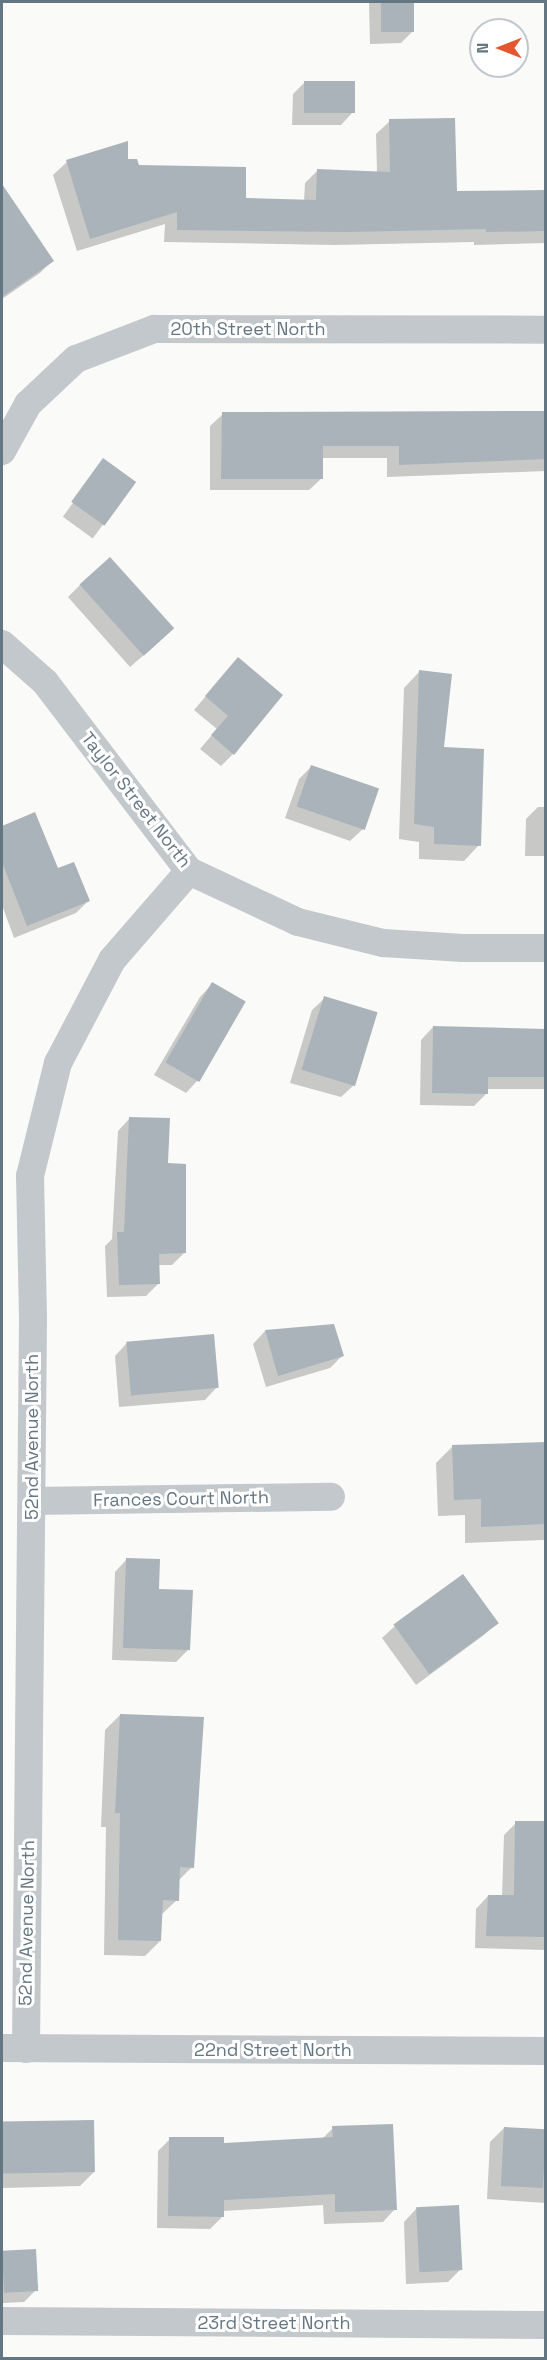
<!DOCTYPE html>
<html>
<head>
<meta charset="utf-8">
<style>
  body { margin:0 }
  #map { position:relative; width:547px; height:2360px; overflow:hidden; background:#fafaf8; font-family:"Space Grotesk",sans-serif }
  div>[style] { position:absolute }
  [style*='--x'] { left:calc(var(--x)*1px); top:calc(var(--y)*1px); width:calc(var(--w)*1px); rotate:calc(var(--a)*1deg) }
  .shadow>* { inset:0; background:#0003; transform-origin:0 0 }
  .building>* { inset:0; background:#aab3b9; transform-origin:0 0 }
  .minor>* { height:28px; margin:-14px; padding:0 14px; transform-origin:14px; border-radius:14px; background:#c3c8cc }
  span { translate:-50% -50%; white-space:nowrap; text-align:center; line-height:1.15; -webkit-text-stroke:6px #fff; paint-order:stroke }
  .street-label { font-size:18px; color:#657683 }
  .frame { position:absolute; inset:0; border:3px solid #657683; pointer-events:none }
  .north { position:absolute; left:469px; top:18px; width:60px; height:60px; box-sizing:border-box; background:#fff; border:2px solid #c1c8cd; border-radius:50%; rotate:270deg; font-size:16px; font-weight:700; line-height:24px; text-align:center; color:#657683 }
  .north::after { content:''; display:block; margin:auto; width:21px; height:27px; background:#e4572e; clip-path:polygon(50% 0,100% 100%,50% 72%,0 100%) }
</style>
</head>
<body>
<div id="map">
  <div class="shadow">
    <div style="clip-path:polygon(369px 2px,413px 2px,413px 31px,401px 43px,370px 44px)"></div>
    <div style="clip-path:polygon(305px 82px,353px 112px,341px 125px,292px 125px,293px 94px)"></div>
    <div style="clip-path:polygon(390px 121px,455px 193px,546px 192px,546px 243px,474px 245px,474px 242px,334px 245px,164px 242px,165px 224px,77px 251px,53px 175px,67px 162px,126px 160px,138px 167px,244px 199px,304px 201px,305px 183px,318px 170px,377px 173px,376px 134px)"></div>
    <div style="clip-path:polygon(2px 187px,52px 261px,40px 273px,2px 299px)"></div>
    <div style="clip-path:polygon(546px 412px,546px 471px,387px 477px,387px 458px,322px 458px,322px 478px,309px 490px,210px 490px,210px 426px,223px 414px)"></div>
    <div style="left:104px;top:460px;width:37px;height:70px;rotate:36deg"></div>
    <div style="clip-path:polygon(80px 585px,160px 641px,130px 667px,68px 597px)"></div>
    <div style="clip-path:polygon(238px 659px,233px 754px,221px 766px,200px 749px,217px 729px,194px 710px)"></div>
    <div style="clip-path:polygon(419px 672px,442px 749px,479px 845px,464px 861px,419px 859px,419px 842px,399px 839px,404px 688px)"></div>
    <div style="clip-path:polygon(312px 766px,363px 829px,350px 841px,285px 818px,299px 779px)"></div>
    <div style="clip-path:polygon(538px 807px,546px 807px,546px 856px,525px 856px,526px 819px)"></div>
    <div style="clip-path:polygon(34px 814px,57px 870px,88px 901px,76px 913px,14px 938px,2px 905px,2px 827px)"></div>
    <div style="clip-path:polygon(212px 984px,198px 1080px,186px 1093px,154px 1075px,200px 997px)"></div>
    <div style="clip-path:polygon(325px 998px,354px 1085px,341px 1097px,290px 1083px,312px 1010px)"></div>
    <div style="clip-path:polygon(433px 1027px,546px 1030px,546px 1089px,487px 1089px,487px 1093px,474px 1106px,420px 1105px,421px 1040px)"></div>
    <div style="clip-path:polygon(130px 1118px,167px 1165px,185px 1252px,172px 1265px,158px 1265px,159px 1283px,146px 1296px,107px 1297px,105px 1246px,112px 1239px,118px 1131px)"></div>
    <div style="clip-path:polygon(265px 1331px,342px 1356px,330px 1368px,266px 1387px,253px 1344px)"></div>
    <div style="clip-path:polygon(127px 1343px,217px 1387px,205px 1400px,119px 1407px,115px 1356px)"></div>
    <div style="clip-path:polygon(546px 1444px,544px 1540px,465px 1543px,465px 1515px,438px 1516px,436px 1463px,452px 1447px)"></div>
    <div style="clip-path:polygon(127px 1559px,158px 1590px,189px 1649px,176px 1662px,112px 1660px,115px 1572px)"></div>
    <div style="clip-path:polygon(463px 1576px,497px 1622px,484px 1635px,416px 1685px,382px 1638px,395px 1626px)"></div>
    <div style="clip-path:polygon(120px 1715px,192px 1867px,178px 1881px,177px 1900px,161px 1915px,160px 1941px,145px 1956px,104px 1955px,106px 1827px,101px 1827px,105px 1730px)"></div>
    <div style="clip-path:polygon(516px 1823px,546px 1823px,546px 1950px,475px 1948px,476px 1909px,488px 1896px,502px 1897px,504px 1835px)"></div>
    <div style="clip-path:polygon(2px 2124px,94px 2172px,80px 2186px,2px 2188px)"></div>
    <div style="clip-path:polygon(333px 2128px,395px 2209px,383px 2222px,324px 2224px,323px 2205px,223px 2211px,223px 2216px,210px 2229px,157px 2228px,158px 2151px,170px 2139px,223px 2145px,322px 2139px)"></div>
    <div style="clip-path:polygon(504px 2128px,546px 2131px,546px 2203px,487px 2199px,490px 2142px)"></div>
    <div style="clip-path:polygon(416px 2209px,460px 2270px,448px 2282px,406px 2284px,404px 2222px)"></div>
    <div style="clip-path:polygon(35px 2250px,36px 2290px,24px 2302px,2px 2303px,2px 2252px)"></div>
  </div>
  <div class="building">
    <div style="left:381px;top:2px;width:33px;height:30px"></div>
    <div style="left:304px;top:81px;width:51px;height:32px"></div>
    <div style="clip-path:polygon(455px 118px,457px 191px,546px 190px,546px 231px,486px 232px,486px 229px,348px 232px,177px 230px,177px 212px,90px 239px,66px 160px,128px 141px,128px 159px,137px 159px,139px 165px,246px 167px,246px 198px,316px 200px,317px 169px,390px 172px,389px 119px)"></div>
    <div style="clip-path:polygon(2px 184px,54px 261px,2px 297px)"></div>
    <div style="clip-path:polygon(546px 411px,546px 459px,399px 465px,399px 446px,323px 446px,323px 479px,221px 479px,222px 412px)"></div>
    <div style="left:103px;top:458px;width:41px;height:54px;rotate:36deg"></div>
    <div style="left:110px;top:557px;width:96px;height:41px;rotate:48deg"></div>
    <div style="clip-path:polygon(238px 657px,283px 695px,234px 755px,211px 735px,228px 716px,205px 696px)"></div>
    <div style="clip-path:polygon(419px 670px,452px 674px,444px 747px,484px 749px,481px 846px,434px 844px,434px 827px,414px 824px)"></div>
    <div style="left:311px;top:765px;width:72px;height:44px;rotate:19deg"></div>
    <div style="clip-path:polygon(35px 812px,58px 868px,74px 862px,90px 901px,27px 926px,2px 862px,2px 826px)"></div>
    <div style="left:212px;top:982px;width:39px;height:93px;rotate:30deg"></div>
    <div style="left:324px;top:996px;width:56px;height:77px;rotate:17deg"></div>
    <div style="clip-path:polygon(433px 1026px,546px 1029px,546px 1077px,488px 1077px,488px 1094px,432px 1093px)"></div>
    <div style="clip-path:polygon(129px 1117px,170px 1118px,168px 1163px,186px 1164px,186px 1253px,159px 1254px,160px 1284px,119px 1285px,117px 1232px,124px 1232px)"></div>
    <div style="clip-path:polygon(334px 1324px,344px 1356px,278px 1376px,265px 1330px)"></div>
    <div style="left:214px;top:1334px;width:54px;height:88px;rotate:85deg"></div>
    <div style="clip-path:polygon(546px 1442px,546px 1524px,481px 1527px,481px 1499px,454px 1500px,452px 1445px)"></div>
    <div style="clip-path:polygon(126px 1558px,160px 1559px,159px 1589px,193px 1590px,190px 1650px,123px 1648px)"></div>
    <div style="left:463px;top:1574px;width:61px;height:86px;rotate:54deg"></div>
    <div style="clip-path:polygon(120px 1714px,204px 1717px,194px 1868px,180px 1867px,179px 1901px,163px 1900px,161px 1941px,118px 1940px,120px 1813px,115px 1813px)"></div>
    <div style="clip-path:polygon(515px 1821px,546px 1821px,546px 1937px,486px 1936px,488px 1895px,514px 1895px)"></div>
    <div style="left:94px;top:2120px;width:52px;height:92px;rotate:89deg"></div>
    <div style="clip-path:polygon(393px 2124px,397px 2210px,335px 2212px,335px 2194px,224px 2200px,224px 2217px,168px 2216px,169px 2137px,224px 2137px,224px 2143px,333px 2137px,332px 2126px)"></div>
    <div style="left:504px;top:2127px;width:42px;height:59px;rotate:3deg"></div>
    <div style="left:459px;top:2205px;width:65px;height:43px;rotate:87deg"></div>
    <div style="left:36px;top:2249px;width:42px;height:34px;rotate:87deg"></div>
  </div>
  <div class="minor">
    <div style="--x:2;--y:451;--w:54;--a:-61"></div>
    <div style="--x:28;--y:404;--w:66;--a:-43.2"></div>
    <div style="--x:76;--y:359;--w:84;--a:-21"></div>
    <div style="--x:154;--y:329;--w:392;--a:0.1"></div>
    <div style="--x:2;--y:644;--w:57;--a:41.5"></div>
    <div style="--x:45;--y:682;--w:238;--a:52.7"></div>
    <div style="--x:189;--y:871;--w:120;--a:25.1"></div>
    <div style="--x:298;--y:922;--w:88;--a:13.9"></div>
    <div style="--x:383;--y:943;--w:80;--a:3.6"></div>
    <div style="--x:463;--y:948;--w:83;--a:0"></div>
    <div style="--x:32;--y:1501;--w:299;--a:-0.8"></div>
    <div style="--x:2;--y:2048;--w:544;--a:0.32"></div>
    <div style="--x:26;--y:2049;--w:731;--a:-89.45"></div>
    <div style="--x:33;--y:1318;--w:142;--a:-91.2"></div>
    <div style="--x:30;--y:1176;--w:116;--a:-76.1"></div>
    <div style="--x:58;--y:1063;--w:116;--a:-62.3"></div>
    <div style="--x:112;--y:960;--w:118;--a:-49.1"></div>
    <div style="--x:2;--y:2321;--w:544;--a:0.42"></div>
  </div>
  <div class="street-label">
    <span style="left:248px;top:329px">20th Street North</span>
    <span style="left:136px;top:800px;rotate:52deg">Taylor Street North</span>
    <span style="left:32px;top:1437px;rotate:-90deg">52nd Avenue North</span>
    <span style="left:181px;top:1499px;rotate:-1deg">Frances Court North</span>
    <span style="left:27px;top:1923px;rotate:-89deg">52nd Avenue North</span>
    <span style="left:273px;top:2050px">22nd Street North</span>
    <span style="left:274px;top:2323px">23rd Street North</span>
  </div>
  <div class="frame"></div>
  <div class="north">N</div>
</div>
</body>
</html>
